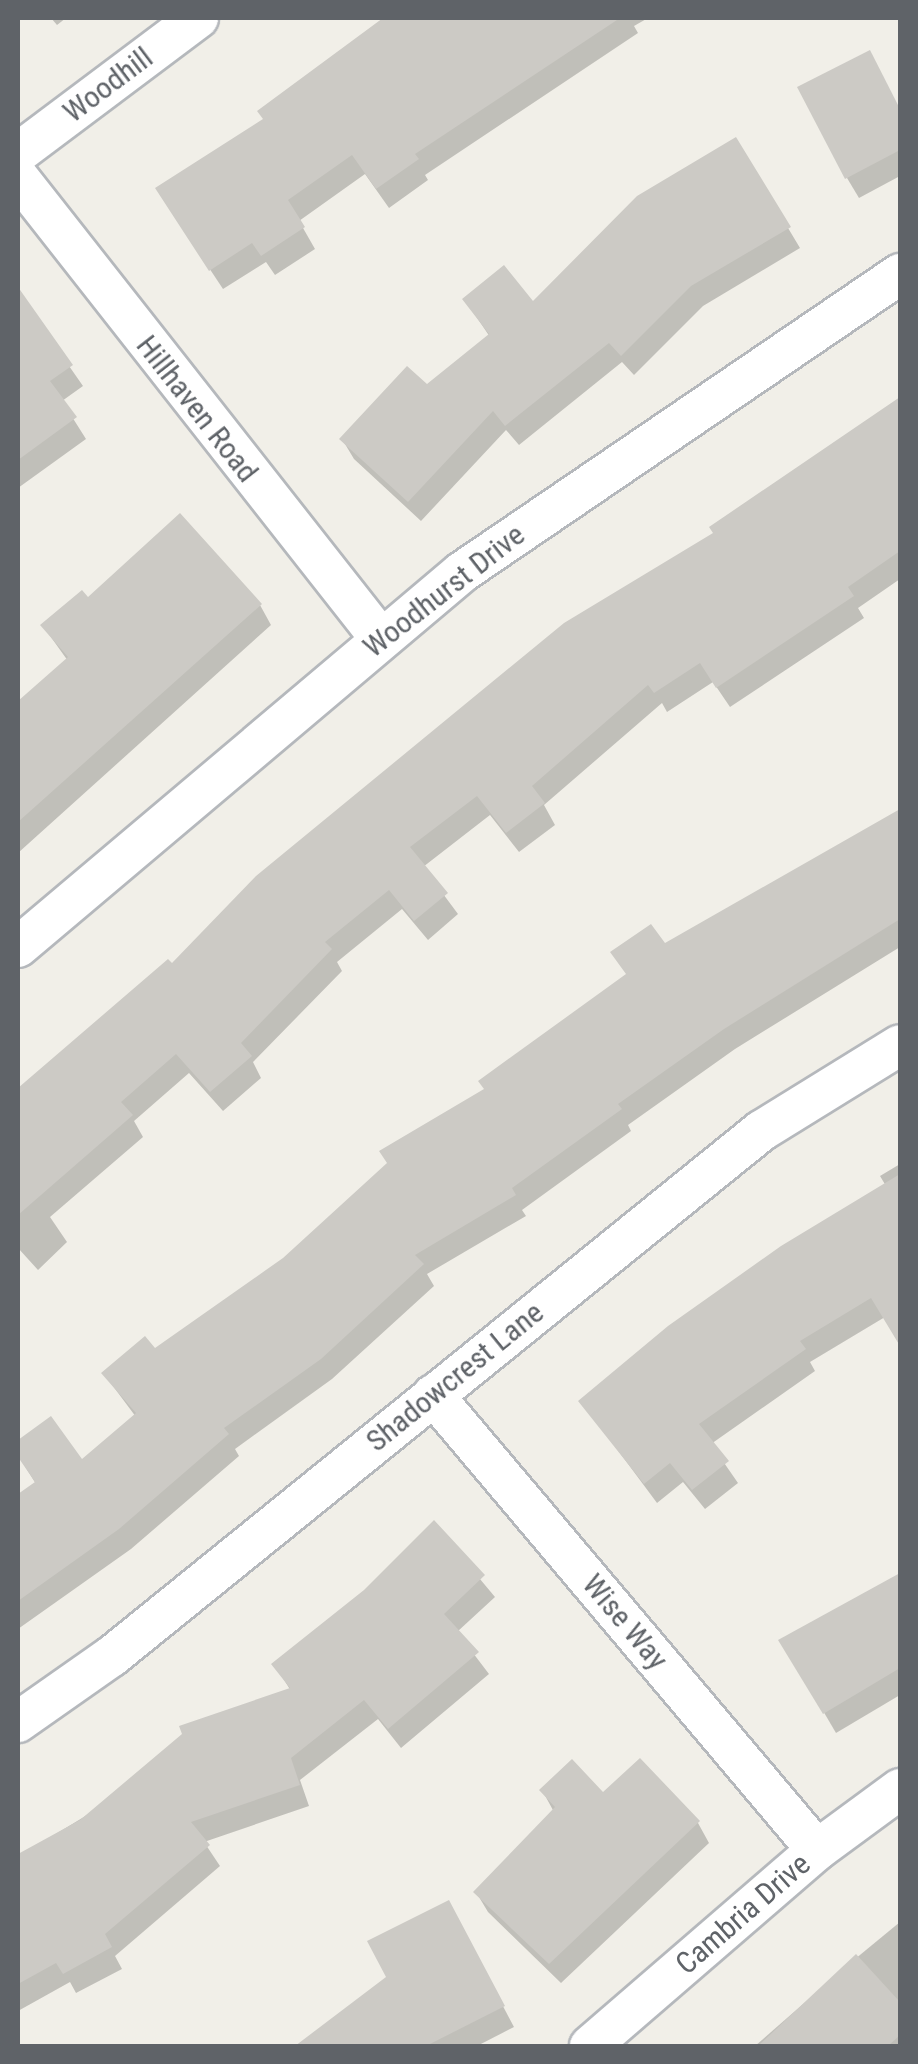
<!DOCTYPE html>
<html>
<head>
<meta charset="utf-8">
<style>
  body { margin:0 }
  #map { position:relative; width:918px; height:2064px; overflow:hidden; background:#f1efe8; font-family:"Roboto Condensed",sans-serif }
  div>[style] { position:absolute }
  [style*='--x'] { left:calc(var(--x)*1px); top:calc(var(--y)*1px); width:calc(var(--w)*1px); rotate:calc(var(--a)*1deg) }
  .shadow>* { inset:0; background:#0003 }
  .building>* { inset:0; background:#cccac5 }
  .roads { filter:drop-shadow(2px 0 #b5b8bc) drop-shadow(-2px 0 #b5b8bc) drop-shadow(0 2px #b5b8bc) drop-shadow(0 -2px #b5b8bc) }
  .minor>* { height:40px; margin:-20px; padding:0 20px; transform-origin:20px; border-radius:20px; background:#fff }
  span { translate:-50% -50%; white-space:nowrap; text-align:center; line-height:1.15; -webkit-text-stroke:8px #fff; paint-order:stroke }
  .street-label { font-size:30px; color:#5f6368 }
  .frame { position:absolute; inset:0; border:20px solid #5f6368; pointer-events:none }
</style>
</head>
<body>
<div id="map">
  <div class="shadow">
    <div style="clip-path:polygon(51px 18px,66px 18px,57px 25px)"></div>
    <div style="clip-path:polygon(387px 18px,648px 18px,634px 26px,638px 33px,425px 175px,428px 180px,389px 208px,365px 174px,299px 221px,315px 249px,275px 275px,266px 262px,223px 289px,170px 209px)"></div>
    <div style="clip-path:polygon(880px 73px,900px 112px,900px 176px,859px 198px,847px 178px)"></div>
    <div style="clip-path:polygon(736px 141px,800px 248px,703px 306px,634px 375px,622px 362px,519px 445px,506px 430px,421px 521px,354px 459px,342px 439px,427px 388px,490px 337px,465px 300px,532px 305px)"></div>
    <div style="clip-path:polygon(21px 297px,83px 386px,62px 401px,86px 439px,18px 488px)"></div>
    <div style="clip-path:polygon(889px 408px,900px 425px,900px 579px,858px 608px,864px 618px,730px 707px,713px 682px,667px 712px,662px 703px,544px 805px,555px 825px,519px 852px,490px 815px,423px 867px,458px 914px,428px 940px,402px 909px,337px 962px,342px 971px,253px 1062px,261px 1078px,223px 1111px,189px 1073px,134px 1121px,143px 1137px,50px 1217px,67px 1242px,38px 1270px,18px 1248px,18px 1094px,167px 962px,172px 967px,716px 534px)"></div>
    <div style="clip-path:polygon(88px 600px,260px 605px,271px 625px,18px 853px,18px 704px,68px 661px,43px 626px)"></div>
    <div style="clip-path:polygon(900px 811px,900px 947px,735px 1049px,628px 1125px,631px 1131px,522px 1210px,526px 1216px,427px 1274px,434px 1286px,332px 1379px,235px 1449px,239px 1456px,131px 1549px,18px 1629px,18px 1497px,36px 1484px,18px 1455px,18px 1443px,50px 1419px,82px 1463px,136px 1417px,104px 1374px,155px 1351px,284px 1260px,664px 947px)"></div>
    <div style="clip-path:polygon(900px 1164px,900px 1342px,885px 1317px,810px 1362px,815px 1371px,711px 1444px,738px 1483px,705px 1509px,683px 1482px,657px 1503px,582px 1402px,886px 1186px,880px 1176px)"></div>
    <div style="clip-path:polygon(434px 1524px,495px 1597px,457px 1632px,489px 1674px,401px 1748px,378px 1719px,300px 1780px,309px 1806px,204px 1842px,220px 1866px,115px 1956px,122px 1969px,76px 1993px,70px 1982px,18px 2011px,18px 1857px,291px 1691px,274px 1664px,365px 1592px)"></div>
    <div style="clip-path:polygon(900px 1578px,900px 1695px,836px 1733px,782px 1641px)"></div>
    <div style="clip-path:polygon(542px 1790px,603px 1796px,698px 1823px,709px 1843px,561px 1983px,488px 1912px,476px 1892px,554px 1812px)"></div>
    <div style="clip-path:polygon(900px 1922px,900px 2046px,755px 2046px,849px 1964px)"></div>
    <div style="clip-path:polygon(459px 1923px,514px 2027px,477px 2046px,299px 2046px)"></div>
  </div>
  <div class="building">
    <div style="clip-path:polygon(383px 18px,620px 18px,415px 154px,419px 159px,376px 189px,352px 155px,288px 200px,305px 227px,261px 256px,252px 243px,209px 271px,155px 188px,263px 119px,257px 111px)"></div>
    <div style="clip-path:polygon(870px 50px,900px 109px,900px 150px,845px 179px,797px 87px)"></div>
    <div style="clip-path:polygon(736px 137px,791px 227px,691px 286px,621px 356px,609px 343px,505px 426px,493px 411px,408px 502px,339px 439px,407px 366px,427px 384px,489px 334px,462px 299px,504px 265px,533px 301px,637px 196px)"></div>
    <div style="clip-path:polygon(18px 287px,73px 365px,50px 381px,77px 417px,18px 460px)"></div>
    <div style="clip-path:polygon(900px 397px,900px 551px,848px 587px,854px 596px,716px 688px,700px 663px,654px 693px,648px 685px,532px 786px,545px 803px,506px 833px,477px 796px,410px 847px,448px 893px,414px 921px,389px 890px,325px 942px,332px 949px,241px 1043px,252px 1056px,210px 1092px,176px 1054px,121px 1102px,133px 1115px,18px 1215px,18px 1088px,168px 959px,172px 963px,256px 876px,564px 623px,713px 533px,709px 527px)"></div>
    <div style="clip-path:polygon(180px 513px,262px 604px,18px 822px,18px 701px,68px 657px,40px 625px,82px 590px,88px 597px)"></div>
    <div style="clip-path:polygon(900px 809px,900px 919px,724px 1029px,618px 1104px,622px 1109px,512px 1188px,516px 1195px,415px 1255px,424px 1264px,321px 1359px,224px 1428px,229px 1434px,119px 1529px,18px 1601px,18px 1494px,35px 1482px,18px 1457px,18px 1440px,51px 1416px,82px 1459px,136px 1413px,101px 1373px,145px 1336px,155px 1348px,283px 1258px,387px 1163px,379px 1151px,484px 1089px,478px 1081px,626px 974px,610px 952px,651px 924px,665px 943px)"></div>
    <div style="clip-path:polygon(900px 1174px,900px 1346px,871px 1298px,800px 1341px,806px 1349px,699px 1424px,729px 1461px,692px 1490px,670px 1463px,644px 1484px,578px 1401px,668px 1326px,781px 1246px)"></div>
    <div style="clip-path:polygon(434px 1520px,485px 1575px,444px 1614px,479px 1652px,388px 1729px,364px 1700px,291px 1758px,300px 1785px,191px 1822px,210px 1845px,105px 1934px,112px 1947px,63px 1974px,56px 1963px,18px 1984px,18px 1854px,80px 1820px,182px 1734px,179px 1726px,290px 1688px,271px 1664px,364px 1590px)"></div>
    <div style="clip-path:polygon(900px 1573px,900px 1668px,823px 1714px,778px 1640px)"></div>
    <div style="clip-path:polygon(640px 1758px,700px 1821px,549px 1964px,473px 1892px,555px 1807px,539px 1790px,572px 1759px,603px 1792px)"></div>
    <div style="clip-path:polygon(449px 1900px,505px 2006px,426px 2046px,295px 2046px,386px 1977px,367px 1941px)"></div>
    <div style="clip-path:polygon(856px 1954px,900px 2002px,900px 2035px,888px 2046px,758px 2046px)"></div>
  </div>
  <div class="roads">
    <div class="minor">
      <div style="--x:18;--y:153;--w:225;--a:-36.9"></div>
      <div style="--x:18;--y:177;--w:588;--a:51.84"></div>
      <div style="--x:18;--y:947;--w:581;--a:-40.18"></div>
      <div style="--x:462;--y:572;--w:530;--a:-34.23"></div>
      <div style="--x:433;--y:1395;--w:595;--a:49.84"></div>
      <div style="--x:18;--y:1722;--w:115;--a:-35.1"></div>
      <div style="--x:112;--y:1656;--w:835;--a:-38.97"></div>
      <div style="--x:761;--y:1131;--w:163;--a:-31.7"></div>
      <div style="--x:590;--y:2046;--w:300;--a:-40.8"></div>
      <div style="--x:817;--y:1850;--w:103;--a:-36.3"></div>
    </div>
  </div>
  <div class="street-label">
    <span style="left:108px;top:85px;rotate:-37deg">Woodhill</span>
    <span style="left:197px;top:409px;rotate:52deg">Hillhaven Road</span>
    <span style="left:444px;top:591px;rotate:-38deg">Woodhurst Drive</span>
    <span style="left:455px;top:1377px;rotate:-39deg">Shadowcrest Lane</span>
    <span style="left:625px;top:1622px;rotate:50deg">Wise Way</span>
    <span style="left:743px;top:1914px;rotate:-41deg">Cambria Drive</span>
  </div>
  <div class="frame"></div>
</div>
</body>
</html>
